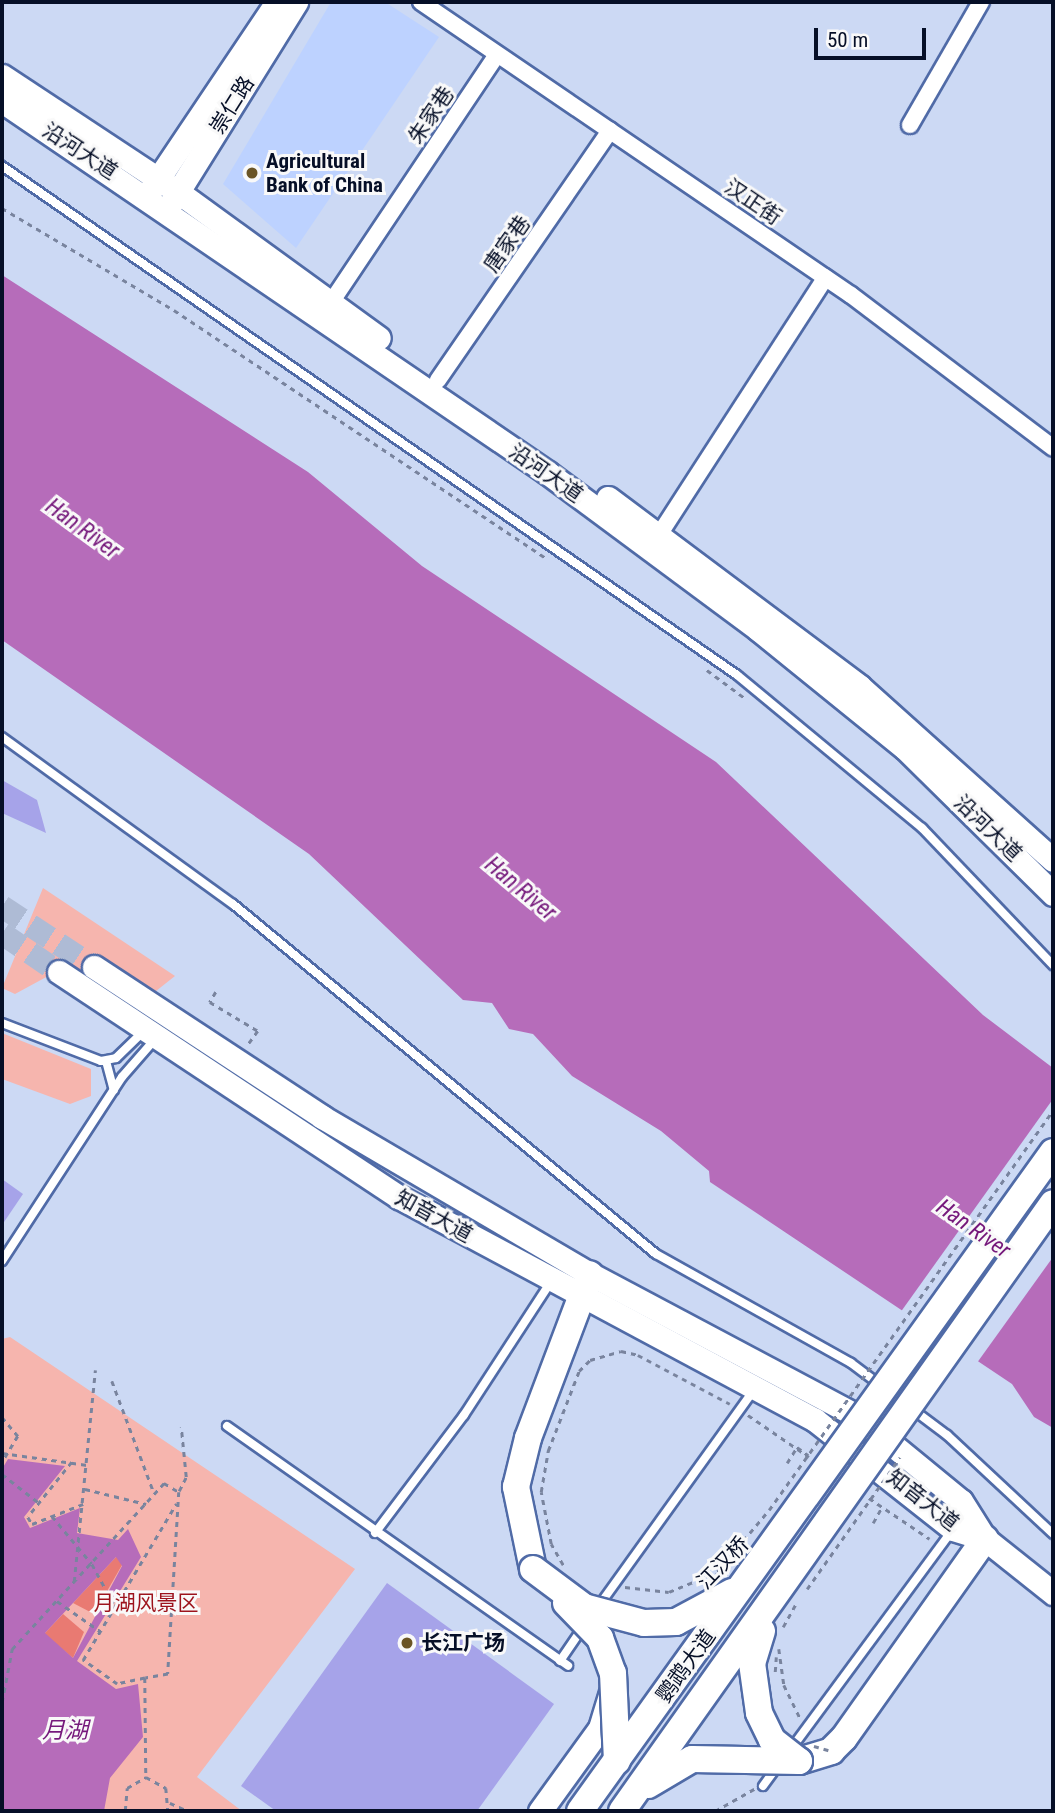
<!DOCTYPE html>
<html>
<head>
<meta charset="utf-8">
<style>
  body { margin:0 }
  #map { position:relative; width:1055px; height:1813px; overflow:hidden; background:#ccd9f4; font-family:"Roboto Condensed","Noto Sans SC",sans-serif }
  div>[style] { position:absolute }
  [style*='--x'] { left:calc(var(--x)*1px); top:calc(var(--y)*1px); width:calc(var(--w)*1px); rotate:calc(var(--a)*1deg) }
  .built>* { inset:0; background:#bdd2ff }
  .green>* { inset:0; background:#f6b5ae }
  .forest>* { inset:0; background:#e97a72 }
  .water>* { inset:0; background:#b66cba }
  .pier>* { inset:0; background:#ccd9f4 }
  .building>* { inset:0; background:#a6a3e9 }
  .secondary-tunnel>* { height:23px; margin-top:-11.5px; transform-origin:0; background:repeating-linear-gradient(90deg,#aebbd5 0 23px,transparent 0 34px) }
  .path>* { height:2.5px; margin-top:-1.25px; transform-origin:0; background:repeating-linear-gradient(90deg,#79849e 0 5px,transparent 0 10px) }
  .roads { filter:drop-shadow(2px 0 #506ba7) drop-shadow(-2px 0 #506ba7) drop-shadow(0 2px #506ba7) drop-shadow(0 -2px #506ba7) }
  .lane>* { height:8px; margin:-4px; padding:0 4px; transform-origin:4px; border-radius:4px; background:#fff }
  .street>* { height:16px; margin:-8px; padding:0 8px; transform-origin:8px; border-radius:8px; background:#fff }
  .secondary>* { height:23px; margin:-11.5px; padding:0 11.5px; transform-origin:11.5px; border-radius:11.5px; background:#fff }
  .primary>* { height:26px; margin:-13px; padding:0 13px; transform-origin:13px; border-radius:13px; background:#fff }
  .path-bridge>* { height:2.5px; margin-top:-1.25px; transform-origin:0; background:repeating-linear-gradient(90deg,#79849e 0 5px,transparent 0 10px) }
  .bridges { filter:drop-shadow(2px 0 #506ba7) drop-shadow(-2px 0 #506ba7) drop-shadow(0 2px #506ba7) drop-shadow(0 -2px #506ba7) }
  .primary-bridge>* { height:26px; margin:-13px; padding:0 13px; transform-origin:13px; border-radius:13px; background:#fff }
  .dots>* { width:19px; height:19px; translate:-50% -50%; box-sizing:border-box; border:4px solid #f9f9f9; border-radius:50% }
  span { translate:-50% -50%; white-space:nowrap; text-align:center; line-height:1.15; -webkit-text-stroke:6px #f9f9f9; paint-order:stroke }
  .street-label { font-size:21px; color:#060f27 }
  .poi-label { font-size:21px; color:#060f27; font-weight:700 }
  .left { translate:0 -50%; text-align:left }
  .park-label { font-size:21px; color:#9d131c }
  .water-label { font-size:23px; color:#75187b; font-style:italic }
  .frame { position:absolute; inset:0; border:4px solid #060f27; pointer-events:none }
  .scale { position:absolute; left:814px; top:28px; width:112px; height:32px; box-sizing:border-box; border:4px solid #060f27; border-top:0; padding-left:9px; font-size:21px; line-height:24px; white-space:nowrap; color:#060f27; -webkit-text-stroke:5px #f9f9f9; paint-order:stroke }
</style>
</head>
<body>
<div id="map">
  <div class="built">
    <div style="clip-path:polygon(331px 2px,385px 2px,439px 37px,296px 248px,223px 184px)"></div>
  </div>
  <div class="green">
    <div style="clip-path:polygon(43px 888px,175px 976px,151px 995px,94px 967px,50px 975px,15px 994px,2px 988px)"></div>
    <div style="clip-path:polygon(2px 1033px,91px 1069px,91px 1096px,70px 1104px,2px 1079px)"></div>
    <div style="clip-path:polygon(10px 1337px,355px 1569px,197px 1777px,242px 1811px,2px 1811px,2px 1339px)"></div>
  </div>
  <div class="forest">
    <div style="clip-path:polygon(117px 1556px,122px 1565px,94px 1614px,73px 1603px)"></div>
    <div style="clip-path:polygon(63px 1614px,84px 1632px,73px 1658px,44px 1634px)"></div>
  </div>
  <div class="water">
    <div style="clip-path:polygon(2px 275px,308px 472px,422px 566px,716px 762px,983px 1015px,1053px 1068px,1053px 1428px,1034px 1417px,1012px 1384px,710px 1182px,709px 1171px,661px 1131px,572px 1076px,533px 1034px,509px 1029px,492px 1003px,463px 1000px,309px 854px,2px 640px)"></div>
    <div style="clip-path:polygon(evenodd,8px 1459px,65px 1466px,24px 1517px,30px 1528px,80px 1508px,77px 1533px,118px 1540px,128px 1529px,141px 1557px,77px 1661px,116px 1689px,138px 1684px,143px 1737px,110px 1778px,104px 1811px,2px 1811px,2px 1469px,8px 1459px,116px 1557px,122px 1566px,73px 1658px,45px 1633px,116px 1557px)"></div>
  </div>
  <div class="pier">
    <div style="clip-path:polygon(1053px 1099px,1053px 1257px,974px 1367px,900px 1313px)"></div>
  </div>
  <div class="building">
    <div style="clip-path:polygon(2px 780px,37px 800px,46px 833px,2px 813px)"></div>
    <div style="clip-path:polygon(2px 1179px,23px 1194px,2px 1225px)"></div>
    <div style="clip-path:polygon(387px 1583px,554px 1704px,477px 1811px,276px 1811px,241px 1786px)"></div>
  </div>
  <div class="secondary-tunnel">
    <div style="--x:2;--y:906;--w:110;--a:33.5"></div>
    <div style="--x:2;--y:933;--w:69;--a:34.4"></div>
  </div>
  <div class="path">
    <div style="--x:2;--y:208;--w:200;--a:30.7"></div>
    <div style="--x:174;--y:310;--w:447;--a:33.7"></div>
    <div style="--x:707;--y:670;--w:49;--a:36.6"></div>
    <div style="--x:216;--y:992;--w:12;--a:121"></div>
    <div style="--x:210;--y:1002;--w:56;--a:31.1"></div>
    <div style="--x:258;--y:1031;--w:17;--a:126"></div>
    <div style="--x:112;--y:1381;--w:120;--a:69.4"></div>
    <div style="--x:748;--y:1415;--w:74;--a:34.5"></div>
    <div style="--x:2;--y:1417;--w:25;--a:50"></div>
    <div style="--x:18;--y:1436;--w:31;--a:121"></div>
    <div style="--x:2;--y:1453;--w:86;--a:8"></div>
    <div style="--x:72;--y:1462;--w:70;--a:128.7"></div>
    <div style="--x:28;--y:1517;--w:8;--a:60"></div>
    <div style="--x:32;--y:1524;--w:55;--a:-21.4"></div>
    <div style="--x:2;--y:1474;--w:46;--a:37.9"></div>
    <div style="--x:85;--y:1489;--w:63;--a:13.8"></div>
    <div style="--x:179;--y:1491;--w:16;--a:-63"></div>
    <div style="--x:186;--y:1477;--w:50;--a:-95.7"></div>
    <div style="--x:869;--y:1498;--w:73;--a:33.9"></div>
    <div style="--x:52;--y:1516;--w:62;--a:50.2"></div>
    <div style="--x:92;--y:1564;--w:48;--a:61.3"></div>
    <div style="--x:873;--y:1523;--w:18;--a:-61"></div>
    <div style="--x:74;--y:1582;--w:213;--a:-84.3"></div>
    <div style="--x:57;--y:1601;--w:52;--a:34.9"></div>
    <div style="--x:779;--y:1649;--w:36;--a:82"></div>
    <div style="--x:784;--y:1685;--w:37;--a:64"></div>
    <div style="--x:145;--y:1678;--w:29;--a:168"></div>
    <div style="--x:117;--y:1684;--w:42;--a:-144.8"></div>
    <div style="--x:83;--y:1660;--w:182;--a:-59.2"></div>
    <div style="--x:2;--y:1702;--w:54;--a:-79.3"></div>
    <div style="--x:12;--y:1649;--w:225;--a:-47.5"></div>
    <div style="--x:164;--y:1483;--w:17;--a:31"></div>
    <div style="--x:179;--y:1492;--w:182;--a:93.5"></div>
    <div style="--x:168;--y:1674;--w:23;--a:170"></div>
    <div style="--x:145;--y:1678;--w:99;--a:89.4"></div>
    <div style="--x:170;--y:1803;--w:20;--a:24"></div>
    <div style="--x:125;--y:1811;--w:23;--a:-85"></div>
    <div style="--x:127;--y:1788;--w:22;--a:-30"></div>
    <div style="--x:146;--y:1777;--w:23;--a:29"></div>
    <div style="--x:166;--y:1788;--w:23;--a:85"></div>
    <div style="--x:715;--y:1811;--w:45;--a:-29.4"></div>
  </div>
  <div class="roads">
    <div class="lane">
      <div style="--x:2;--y:166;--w:894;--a:34.7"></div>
      <div style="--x:737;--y:675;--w:240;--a:39.6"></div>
      <div style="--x:922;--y:828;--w:190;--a:46.3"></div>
      <div style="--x:2;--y:737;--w:285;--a:35.9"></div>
      <div style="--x:233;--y:904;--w:549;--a:39.61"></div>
      <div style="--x:656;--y:1254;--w:223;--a:29.2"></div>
      <div style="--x:851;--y:1363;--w:120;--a:36.9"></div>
      <div style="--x:947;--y:1435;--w:145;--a:43"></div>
      <div style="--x:2;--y:1023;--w:106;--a:21"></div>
      <div style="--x:101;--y:1061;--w:15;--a:-11"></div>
      <div style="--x:116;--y:1058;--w:40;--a:-44"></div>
      <div style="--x:106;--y:1061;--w:30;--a:75"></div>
      <div style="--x:2;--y:1261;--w:220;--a:-56.9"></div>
      <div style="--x:122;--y:1077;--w:52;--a:-48.9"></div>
      <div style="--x:227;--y:1426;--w:417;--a:35.1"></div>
      <div style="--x:375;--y:1533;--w:148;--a:-53"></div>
      <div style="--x:464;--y:1415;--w:161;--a:-56.9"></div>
      <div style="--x:598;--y:1607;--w:267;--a:-54.3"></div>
      <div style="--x:560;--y:1661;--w:42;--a:-55.6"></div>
      <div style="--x:791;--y:1749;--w:271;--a:-53.6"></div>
      <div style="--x:763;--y:1786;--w:24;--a:-54"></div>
    </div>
    <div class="street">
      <div style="--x:421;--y:2;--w:520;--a:34.27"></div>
      <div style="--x:851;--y:295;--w:253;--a:37.1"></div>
      <div style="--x:910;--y:125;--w:142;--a:-60"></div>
      <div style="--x:330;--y:304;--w:300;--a:-56.2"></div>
      <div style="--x:438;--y:380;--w:303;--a:-55.4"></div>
      <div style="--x:659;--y:535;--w:306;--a:-57.1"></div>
    </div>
    <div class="secondary">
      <div style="--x:2;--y:76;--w:211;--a:33.4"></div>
      <div style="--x:178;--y:192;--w:248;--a:36"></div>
      <div style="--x:2;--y:101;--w:661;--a:34.27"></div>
      <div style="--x:548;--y:473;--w:262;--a:36.6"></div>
      <div style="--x:758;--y:629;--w:189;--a:39"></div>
      <div style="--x:905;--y:748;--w:208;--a:44.6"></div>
      <div style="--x:150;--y:191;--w:228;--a:-56.1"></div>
      <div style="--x:171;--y:203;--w:237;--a:-58.1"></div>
      <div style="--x:608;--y:498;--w:314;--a:36.8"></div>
      <div style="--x:859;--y:686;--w:261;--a:41.9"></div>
      <div style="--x:94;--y:967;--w:273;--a:33.3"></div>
      <div style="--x:322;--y:1117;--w:311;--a:30.4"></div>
      <div style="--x:590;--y:1274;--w:302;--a:28"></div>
      <div style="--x:857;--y:1416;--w:134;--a:39.3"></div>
      <div style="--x:961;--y:1501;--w:45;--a:57.7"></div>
      <div style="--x:985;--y:1539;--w:87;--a:38.5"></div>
      <div style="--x:59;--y:972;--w:408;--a:33.5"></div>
      <div style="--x:399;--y:1197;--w:472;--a:28.2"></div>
      <div style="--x:815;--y:1420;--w:176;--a:38.3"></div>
      <div style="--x:953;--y:1529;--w:34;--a:17"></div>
      <div style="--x:540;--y:1811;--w:102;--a:-54.1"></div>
      <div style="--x:600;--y:1728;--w:37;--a:-73"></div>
    </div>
    <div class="primary">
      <div style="--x:533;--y:1569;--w:84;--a:-101.7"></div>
      <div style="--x:516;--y:1487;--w:50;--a:-76.2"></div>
      <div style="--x:528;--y:1438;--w:175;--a:-69.3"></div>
      <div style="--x:799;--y:1761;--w:34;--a:-17"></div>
      <div style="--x:831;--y:1751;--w:18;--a:-45"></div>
      <div style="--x:844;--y:1738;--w:244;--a:-54.7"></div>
    </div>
  </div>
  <div class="path-bridge">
    <div style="--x:787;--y:1463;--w:19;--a:-58"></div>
    <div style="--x:797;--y:1447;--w:14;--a:36"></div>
    <div style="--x:563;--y:1565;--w:24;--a:-120"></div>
    <div style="--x:551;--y:1544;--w:53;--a:-100.9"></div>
    <div style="--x:541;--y:1492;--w:42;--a:-80.3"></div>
    <div style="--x:548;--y:1451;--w:86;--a:-68.8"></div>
    <div style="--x:579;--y:1371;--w:16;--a:-45"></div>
    <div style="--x:590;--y:1360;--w:32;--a:-16"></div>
    <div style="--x:621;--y:1351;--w:17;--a:13"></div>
    <div style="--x:638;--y:1355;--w:104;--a:28"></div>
    <div style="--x:711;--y:1579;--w:90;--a:-50"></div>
    <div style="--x:769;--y:1510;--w:491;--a:-54.6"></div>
    <div style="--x:625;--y:1587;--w:44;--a:6.5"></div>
    <div style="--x:669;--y:1592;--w:50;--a:-22.4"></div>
    <div style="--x:807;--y:1589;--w:161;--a:-54.8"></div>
    <div style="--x:783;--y:1627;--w:25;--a:-61"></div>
    <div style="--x:775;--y:1672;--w:15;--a:-86"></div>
    <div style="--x:814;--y:1746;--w:18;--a:16"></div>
  </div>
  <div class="bridges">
    <div class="primary-bridge">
      <div style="--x:533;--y:1569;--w:64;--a:36.7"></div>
      <div style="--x:584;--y:1607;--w:62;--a:14.9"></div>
      <div style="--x:644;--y:1623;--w:32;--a:-2"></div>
      <div style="--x:676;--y:1622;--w:64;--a:-28.2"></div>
      <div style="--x:566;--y:1603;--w:49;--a:45.8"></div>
      <div style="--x:600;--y:1638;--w:37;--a:70"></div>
      <div style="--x:613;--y:1673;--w:88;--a:87.4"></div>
      <div style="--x:762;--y:1631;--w:34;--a:107"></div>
      <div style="--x:752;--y:1663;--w:50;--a:82"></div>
      <div style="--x:759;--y:1713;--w:30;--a:64"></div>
      <div style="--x:772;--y:1740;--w:34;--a:38"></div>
      <div style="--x:648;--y:1785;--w:51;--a:-30.6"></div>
      <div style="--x:692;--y:1759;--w:107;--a:1.1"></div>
      <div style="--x:580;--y:1811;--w:811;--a:-54.33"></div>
      <div style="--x:622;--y:1811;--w:745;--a:-54.67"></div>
    </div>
  </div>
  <div class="dots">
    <div style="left:252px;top:173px;background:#6b5525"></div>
    <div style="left:407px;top:1643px;background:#6b5525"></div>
  </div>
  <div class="street-label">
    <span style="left:232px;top:105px;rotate:-58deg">崇仁路</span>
    <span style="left:431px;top:115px;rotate:-56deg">朱家巷</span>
    <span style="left:80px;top:151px;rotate:33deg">沿河大道</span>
    <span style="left:753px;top:202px;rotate:34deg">汉正街</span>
    <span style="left:507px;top:244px;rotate:-55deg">唐家巷</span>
    <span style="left:546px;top:473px;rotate:35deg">沿河大道</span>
    <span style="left:988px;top:828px;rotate:44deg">沿河大道</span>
    <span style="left:434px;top:1216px;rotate:29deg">知音大道</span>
    <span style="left:923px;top:1500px;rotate:38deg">知音大道</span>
    <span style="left:723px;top:1563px;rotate:-46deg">江汉桥</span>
    <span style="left:686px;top:1666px;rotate:-54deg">鹦鹉大道</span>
  </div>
  <div class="poi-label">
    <span class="left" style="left:266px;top:173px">Agricultural<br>Bank of China</span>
    <span class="left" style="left:421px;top:1643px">长江广场</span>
  </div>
  <div class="park-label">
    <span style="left:146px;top:1603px">月湖风景区</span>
  </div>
  <div class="water-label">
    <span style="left:82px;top:529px;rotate:36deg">Han River</span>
    <span style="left:520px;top:889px;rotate:40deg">Han River</span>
    <span style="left:973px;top:1229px;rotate:35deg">Han River</span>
    <span style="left:65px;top:1731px">月湖</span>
  </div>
  <div class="frame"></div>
  <div class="scale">50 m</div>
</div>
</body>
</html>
